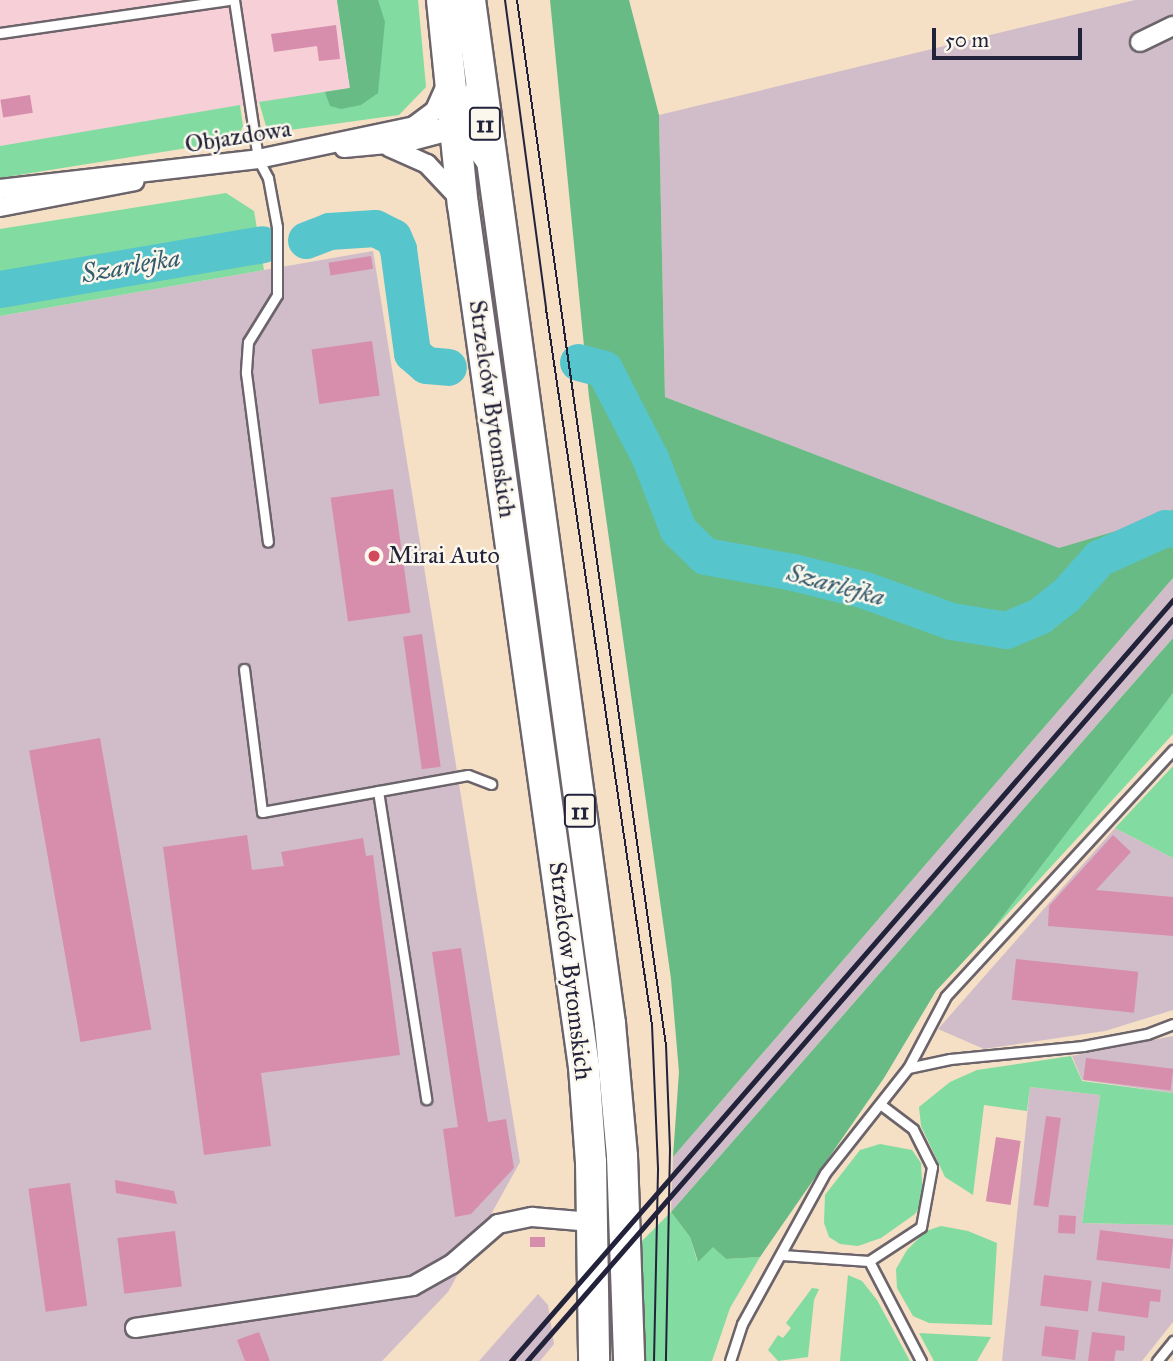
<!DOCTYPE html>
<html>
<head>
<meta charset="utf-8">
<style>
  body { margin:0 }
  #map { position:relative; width:1173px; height:1361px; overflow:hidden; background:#f5dfc5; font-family:"IM FELL Great Primer",serif }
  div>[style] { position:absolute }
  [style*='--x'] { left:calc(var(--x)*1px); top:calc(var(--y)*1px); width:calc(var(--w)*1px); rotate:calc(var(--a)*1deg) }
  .built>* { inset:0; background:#f6cfd7 }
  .industrial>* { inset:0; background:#d1bdc9 }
  .green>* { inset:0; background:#82dba0 }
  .forest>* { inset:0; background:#69bb86 }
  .river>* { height:37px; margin:-18.5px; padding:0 18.5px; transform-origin:18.5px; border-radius:18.5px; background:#57c5cc }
  .building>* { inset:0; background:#d78eac; transform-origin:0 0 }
  .roads { filter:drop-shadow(2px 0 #6c646b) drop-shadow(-2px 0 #6c646b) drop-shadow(0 2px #6c646b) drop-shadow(0 -2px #6c646b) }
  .service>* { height:9px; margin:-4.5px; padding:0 4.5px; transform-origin:4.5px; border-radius:4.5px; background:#fff }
  .minor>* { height:18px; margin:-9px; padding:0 9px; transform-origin:9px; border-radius:9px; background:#fff }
  .trunk>* { height:30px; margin:-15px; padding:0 15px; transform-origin:15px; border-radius:15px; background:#fff }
  .tram>* { height:2px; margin:-1px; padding:0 1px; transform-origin:1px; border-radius:1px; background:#22223b }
  .rail>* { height:5px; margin:-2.5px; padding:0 2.5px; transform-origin:2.5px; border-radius:2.5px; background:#22223b }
  .dots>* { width:19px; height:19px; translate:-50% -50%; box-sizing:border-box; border:4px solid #fbf7ec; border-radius:50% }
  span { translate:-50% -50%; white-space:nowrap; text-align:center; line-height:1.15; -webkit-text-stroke:5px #fbf7ec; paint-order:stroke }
  .shield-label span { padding:2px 5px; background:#fbf7ec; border:2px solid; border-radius:5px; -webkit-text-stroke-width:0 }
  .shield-label { font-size:23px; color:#22223b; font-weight:700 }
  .street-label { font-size:24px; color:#22223b }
  .poi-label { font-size:24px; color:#22223b }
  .left { translate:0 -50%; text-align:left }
  .water-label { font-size:26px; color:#355b6e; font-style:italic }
  .scale { position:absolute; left:932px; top:28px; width:150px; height:32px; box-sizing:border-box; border:4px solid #22223b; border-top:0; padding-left:9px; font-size:21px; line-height:24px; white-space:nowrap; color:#22223b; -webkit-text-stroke:5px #fbf7ec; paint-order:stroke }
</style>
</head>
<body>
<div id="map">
  <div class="built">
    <div style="clip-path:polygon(0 0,337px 0,350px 88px,0 146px)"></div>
  </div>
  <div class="industrial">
    <div style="clip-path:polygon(1135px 0,1173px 0,1173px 509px,1163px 517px,1059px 549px,665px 397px,659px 115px)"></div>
    <div style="clip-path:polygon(373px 251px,520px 1162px,448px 1292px,382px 1361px,0 1361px,0 316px)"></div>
    <div style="clip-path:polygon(1173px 578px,1173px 638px,671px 1212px,673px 1157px)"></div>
    <div style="clip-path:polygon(1115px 828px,1173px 858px,1173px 1010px,1105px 1031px,984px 1049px,938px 1029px)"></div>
    <div style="clip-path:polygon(1173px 1036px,1173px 1093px,1082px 1080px,1072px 1056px)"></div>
    <div style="clip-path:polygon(1030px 1087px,1100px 1095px,1082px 1223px,1173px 1225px,1173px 1322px,1142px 1361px,1002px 1361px)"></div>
    <div style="clip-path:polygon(538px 1294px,548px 1305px,554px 1344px,540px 1361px,479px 1361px)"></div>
  </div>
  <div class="green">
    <div style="clip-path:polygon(337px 0,418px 0,426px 87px,399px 115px,268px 133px,259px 102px,350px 88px)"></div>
    <div style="clip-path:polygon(240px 105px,243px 126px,237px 140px,0 178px,0 146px)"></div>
    <div style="clip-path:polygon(226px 193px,254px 211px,264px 270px,0 316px,0 229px)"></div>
    <div style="clip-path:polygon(1173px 693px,1173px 734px,990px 933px,1079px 811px)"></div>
    <div style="clip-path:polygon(1173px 766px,1173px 858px,1115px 828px)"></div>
    <div style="clip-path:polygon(1071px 1056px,1082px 1081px,1173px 1093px,1173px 1225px,1082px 1223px,1100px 1095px,1030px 1087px,1027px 1111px,984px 1105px,973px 1195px,945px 1177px,921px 1126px,919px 1107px,950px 1082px,977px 1070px)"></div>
    <div style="clip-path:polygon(880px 1144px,912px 1150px,921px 1163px,923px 1200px,915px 1214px,881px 1238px,858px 1246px,840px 1244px,829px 1237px,824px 1223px,825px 1195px,860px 1150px)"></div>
    <div style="clip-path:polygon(671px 1212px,690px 1237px,697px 1261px,713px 1246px,726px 1259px,760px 1257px,730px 1308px,712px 1361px,636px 1361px,635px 1248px)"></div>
    <div style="clip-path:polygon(941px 1226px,968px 1231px,997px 1243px,992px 1325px,929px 1323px,913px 1316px,897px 1288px,896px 1269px,907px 1250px,926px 1231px)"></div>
    <div style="clip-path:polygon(848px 1275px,862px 1281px,877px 1300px,910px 1361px,840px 1361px)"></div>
    <div style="clip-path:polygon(812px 1288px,819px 1289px,814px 1300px,808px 1357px,778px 1361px,768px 1350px,778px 1335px,783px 1338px,791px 1328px,786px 1323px)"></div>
    <div style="clip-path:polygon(919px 1333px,991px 1337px,977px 1361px,934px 1361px)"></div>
  </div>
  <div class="forest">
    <div style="clip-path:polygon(337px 0,378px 0,385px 22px,378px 93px,361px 105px,341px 109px,330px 106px,325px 92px,350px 88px)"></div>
    <div style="clip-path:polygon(550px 0,629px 0,659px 115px,665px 397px,1059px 548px,1163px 517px,1173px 509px,1173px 578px,673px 1157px,679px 1072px,671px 979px,589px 397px)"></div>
    <div style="clip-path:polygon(1173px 638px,1173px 693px,990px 933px,936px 991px,884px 1078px,760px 1257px,726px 1259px,713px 1247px,698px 1262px,690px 1237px,671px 1212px)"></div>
  </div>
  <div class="river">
    <div style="--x:306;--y:240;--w:25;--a:-21"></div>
    <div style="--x:329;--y:231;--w:46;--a:-3.7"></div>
    <div style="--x:375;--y:228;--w:20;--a:27"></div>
    <div style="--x:393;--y:237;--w:13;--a:67"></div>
    <div style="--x:398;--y:249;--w:105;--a:82.3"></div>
    <div style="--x:412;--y:353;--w:18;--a:41"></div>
    <div style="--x:426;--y:365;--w:22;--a:5"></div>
    <div style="--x:0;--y:289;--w:266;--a:-9.7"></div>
    <div style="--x:578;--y:362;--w:27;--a:15"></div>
    <div style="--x:604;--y:369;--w:100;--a:62.7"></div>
    <div style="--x:650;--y:458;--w:77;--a:68.7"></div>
    <div style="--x:678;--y:530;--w:37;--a:44"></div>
    <div style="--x:705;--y:556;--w:89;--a:10.3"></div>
    <div style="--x:793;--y:572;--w:74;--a:14"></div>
    <div style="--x:865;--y:590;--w:91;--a:19.8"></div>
    <div style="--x:951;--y:621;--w:56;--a:9.3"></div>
    <div style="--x:1006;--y:630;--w:36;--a:-23"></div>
    <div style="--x:1039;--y:616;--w:33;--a:-38"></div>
    <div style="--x:1065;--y:596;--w:51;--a:-48.2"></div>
    <div style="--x:1099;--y:558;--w:72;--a:-24.4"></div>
    <div style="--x:1165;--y:528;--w:8;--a:7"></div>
  </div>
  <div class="building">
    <div style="clip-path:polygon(336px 25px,340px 59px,319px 61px,317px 46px,274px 52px,271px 34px)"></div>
    <div style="left:30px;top:95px;width:18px;height:30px;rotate:81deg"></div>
    <div style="left:371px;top:256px;width:13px;height:43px;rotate:81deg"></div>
    <div style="left:372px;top:341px;width:55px;height:61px;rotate:82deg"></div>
    <div style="left:393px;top:489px;width:125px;height:63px;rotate:82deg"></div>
    <div style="left:422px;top:634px;width:134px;height:19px;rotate:82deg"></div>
    <div style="left:100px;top:738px;width:296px;height:72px;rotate:80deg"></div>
    <div style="clip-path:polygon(247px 835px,252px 870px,284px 866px,281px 852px,363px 838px,366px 856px,373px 855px,400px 1055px,261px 1073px,271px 1146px,204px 1155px,163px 847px)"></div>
    <div style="clip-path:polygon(1113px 835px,1131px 852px,1096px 890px,1173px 897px,1173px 936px,1048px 926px,1049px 906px)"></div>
    <div style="clip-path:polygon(461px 948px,488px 1122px,506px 1119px,514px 1168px,471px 1214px,455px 1217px,443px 1129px,458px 1127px,432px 952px)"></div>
    <div style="left:1016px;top:959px;width:123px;height:41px;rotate:6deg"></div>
    <div style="left:1086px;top:1058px;width:88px;height:22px;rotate:7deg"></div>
    <div style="left:1046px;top:1116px;width:15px;height:90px;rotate:8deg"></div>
    <div style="left:996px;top:1137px;width:25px;height:65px;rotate:9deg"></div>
    <div style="clip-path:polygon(115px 1180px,174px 1191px,177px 1204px,116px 1193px)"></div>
    <div style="left:70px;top:1183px;width:124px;height:42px;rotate:82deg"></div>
    <div style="left:1059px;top:1215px;width:17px;height:18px;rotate:3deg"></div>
    <div style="left:1100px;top:1230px;width:74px;height:30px;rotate:7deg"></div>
    <div style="left:175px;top:1231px;width:56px;height:58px;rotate:83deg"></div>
    <div style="left:545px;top:1237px;width:10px;height:15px;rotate:90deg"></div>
    <div style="left:1044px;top:1275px;width:48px;height:31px;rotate:7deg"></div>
    <div style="clip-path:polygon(1102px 1282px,1161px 1290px,1160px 1302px,1150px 1301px,1148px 1318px,1098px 1311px)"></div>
    <div style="left:1045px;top:1326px;width:34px;height:30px;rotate:7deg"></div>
    <div style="clip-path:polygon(259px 1332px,270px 1361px,245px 1361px,237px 1340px)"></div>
    <div style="clip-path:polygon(1092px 1332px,1125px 1336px,1124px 1351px,1116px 1350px,1114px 1361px,1088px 1361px)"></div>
  </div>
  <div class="roads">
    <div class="service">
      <div style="--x:234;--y:0;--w:161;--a:81.4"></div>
      <div style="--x:258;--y:159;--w:21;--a:62"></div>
      <div style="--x:268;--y:178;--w:50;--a:79.6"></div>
      <div style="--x:277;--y:227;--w:68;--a:90"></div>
      <div style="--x:277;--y:295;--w:55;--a:121.7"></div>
      <div style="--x:248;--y:342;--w:31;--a:94"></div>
      <div style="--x:246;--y:373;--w:170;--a:82.6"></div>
      <div style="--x:0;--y:33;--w:230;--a:-8.2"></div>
      <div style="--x:244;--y:669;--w:144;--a:82.8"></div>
      <div style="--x:262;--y:812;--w:209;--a:-10.2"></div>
      <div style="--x:468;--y:775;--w:25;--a:21"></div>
      <div style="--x:378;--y:791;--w:312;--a:81.1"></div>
      <div style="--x:908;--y:1068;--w:43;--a:-12.1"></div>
      <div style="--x:950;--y:1059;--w:134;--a:-5.6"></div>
      <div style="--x:1083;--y:1046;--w:65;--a:-10.6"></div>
      <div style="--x:1147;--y:1034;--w:28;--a:-21"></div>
      <div style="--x:782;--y:1255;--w:87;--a:3.9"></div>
      <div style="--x:869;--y:1261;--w:113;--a:62.5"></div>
      <div style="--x:869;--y:1261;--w:62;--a:-33.2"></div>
      <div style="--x:921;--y:1227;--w:61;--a:-79.6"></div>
      <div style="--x:932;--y:1167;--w:42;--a:-116.6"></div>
      <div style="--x:913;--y:1129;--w:41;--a:-142.9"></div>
      <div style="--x:730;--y:1361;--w:39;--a:-72"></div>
      <div style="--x:742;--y:1324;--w:172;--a:-61.2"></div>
      <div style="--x:825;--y:1173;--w:134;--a:-51.7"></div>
      <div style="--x:908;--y:1068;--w:81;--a:-62.2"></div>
      <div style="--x:946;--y:996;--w:335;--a:-47.3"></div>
      <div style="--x:1157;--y:1361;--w:26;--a:-51"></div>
    </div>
    <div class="minor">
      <div style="--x:1140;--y:42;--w:37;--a:-26"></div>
      <div style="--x:414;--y:126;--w:26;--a:-37"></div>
      <div style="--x:435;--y:110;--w:27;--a:-66"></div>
      <div style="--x:389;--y:147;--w:42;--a:24.1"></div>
      <div style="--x:427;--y:164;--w:45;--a:46.8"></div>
      <div style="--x:344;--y:148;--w:64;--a:-5.4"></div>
      <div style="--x:408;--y:142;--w:48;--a:-14.6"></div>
      <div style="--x:454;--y:130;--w:20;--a:-45"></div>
      <div style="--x:468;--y:116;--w:29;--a:-76"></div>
      <div style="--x:0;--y:189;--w:260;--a:-6.6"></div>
      <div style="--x:258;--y:159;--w:159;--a:-11.9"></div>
      <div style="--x:414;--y:126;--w:40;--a:5.7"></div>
      <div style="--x:454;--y:130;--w:22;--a:36"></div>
      <div style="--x:472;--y:143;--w:28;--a:55"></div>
      <div style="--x:0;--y:207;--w:137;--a:-10.9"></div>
      <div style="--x:135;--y:1328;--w:281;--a:-8.6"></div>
      <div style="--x:413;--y:1286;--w:45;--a:-29.4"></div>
      <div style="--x:452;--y:1264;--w:61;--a:-41"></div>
      <div style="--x:498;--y:1224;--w:35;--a:-12"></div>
      <div style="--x:532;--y:1217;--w:60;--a:4.8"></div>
    </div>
    <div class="trunk">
      <div style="--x:442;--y:0;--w:206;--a:84.2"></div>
      <div style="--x:463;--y:205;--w:870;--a:82.01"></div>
      <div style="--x:584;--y:1067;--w:95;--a:85.8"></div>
      <div style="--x:591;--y:1162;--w:199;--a:89.1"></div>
      <div style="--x:470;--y:0;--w:1034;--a:82.21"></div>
      <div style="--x:610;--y:1024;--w:133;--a:84.8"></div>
      <div style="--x:622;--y:1156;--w:205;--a:88"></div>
    </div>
  </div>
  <div class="tram">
    <div style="--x:505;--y:0;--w:312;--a:82.4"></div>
    <div style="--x:546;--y:309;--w:724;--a:81.58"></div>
    <div style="--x:652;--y:1025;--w:145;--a:87.6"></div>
    <div style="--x:658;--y:1170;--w:191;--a:91.2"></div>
    <div style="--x:517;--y:0;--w:1056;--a:81.89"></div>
    <div style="--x:666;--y:1045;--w:104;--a:87.8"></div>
    <div style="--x:670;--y:1149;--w:212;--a:91.1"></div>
  </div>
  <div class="rail">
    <div style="--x:511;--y:1361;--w:1009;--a:-48.98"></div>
    <div style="--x:527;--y:1361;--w:984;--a:-48.96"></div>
  </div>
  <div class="dots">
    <div style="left:374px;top:556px;background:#d1495b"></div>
  </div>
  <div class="shield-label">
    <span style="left:485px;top:124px">11</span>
    <span style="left:580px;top:811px">11</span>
  </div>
  <div class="street-label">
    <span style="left:238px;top:137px;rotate:-9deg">Objazdowa</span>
    <span style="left:492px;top:409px;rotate:82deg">Strzelców Bytomskich</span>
    <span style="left:570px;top:971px;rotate:83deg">Strzelców Bytomskich</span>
  </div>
  <div class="poi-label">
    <span class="left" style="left:388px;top:556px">Mirai Auto</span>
  </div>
  <div class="water-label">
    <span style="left:131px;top:266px;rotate:-10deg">Szarlejka</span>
    <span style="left:836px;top:585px;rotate:15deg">Szarlejka</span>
  </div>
  <div class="scale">50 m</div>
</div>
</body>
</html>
